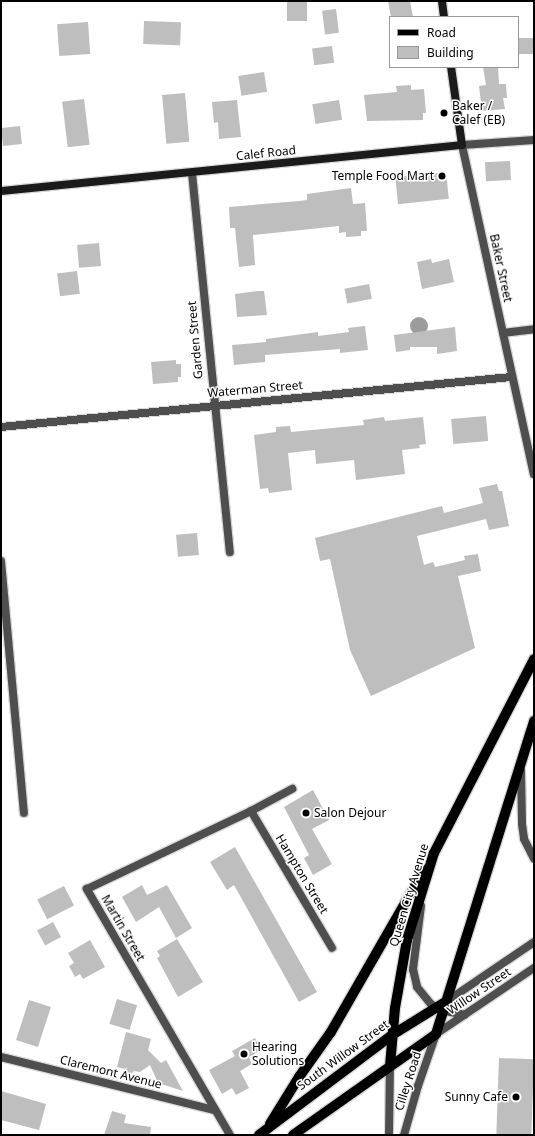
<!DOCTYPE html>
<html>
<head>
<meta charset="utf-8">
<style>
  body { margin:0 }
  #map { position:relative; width:535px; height:1136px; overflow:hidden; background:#fff; font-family:"Noto Sans",sans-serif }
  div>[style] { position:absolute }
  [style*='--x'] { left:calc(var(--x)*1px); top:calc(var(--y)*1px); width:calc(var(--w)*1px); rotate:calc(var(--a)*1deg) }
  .water>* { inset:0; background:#9c9c9c }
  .round { border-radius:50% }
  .building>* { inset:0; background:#bebebe; transform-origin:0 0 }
  .roads { filter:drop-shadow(1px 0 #dbdbdb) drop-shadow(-1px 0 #dbdbdb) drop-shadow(0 1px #dbdbdb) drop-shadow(0 -1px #dbdbdb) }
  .minor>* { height:8px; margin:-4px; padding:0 4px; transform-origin:4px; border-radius:4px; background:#4e4e4e }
  .tertiary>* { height:8px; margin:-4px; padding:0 4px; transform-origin:4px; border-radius:4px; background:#4e4e4e }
  .secondary>* { height:8px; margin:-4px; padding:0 4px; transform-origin:4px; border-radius:4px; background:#1b1b1b }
  .primary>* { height:10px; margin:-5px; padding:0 5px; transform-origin:5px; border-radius:5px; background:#000 }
  .dots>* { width:11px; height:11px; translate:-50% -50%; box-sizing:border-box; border:2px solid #fff; border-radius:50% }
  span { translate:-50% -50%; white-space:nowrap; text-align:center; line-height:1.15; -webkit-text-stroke:3px #fff; paint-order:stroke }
  .poi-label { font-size:12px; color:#000 }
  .left { translate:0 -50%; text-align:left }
  .right { translate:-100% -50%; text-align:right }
  .street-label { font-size:12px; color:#000 }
  .frame { position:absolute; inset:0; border:2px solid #000; pointer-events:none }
  .legend { position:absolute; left:389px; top:16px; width:130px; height:52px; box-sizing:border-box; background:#fff; border:1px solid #999; margin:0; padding:5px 7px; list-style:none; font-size:12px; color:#000 }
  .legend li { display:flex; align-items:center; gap:8px; height:20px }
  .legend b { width:20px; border:1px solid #999 }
</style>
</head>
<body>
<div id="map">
  <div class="water">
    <div class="round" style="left:410px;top:317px;width:18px;height:18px"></div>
  </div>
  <div class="building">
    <div style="left:287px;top:1px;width:20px;height:20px"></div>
    <div style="clip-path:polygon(388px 1px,410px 1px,413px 17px,391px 17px)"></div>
    <div style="left:336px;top:9px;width:24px;height:14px;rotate:83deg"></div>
    <div style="left:144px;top:21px;width:37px;height:23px;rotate:2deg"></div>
    <div style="left:88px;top:22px;width:32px;height:31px;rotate:86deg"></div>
    <div style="left:534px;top:38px;width:16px;height:16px;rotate:90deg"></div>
    <div style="left:332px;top:46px;width:17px;height:20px;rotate:83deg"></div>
    <div style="clip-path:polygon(483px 67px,498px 67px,499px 84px,506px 84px,507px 98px,503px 98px,505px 109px,482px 111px,479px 86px,486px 85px)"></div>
    <div style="left:264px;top:72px;width:20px;height:26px;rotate:81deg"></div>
    <div style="clip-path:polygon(411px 85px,411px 90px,424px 89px,426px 113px,423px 113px,423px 120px,367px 121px,364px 95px,397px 92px,396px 86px)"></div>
    <div style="left:185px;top:93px;width:49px;height:23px;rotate:85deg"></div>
    <div style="left:84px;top:99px;width:46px;height:22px;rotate:83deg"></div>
    <div style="clip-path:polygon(237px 100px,241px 137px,219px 139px,218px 122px,214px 123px,212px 102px)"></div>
    <div style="left:339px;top:100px;width:20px;height:27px;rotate:81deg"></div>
    <div style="left:20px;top:126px;width:18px;height:19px;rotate:84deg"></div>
    <div style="left:510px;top:161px;width:19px;height:25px;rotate:87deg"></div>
    <div style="left:446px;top:172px;width:27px;height:51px;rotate:84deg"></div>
    <div style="clip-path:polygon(351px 188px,353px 204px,365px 203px,367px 231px,361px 231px,361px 236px,346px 237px,346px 232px,339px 233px,339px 226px,253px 235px,255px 265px,239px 267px,235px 228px,230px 228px,229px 207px,299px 201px,307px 200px,307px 194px)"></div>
    <div style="left:99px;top:243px;width:23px;height:22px;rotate:85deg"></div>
    <div style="clip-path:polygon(431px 259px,432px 263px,449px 259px,454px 282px,422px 289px,417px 262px)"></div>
    <div style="left:77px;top:271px;width:23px;height:20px;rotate:83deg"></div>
    <div style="left:369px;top:284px;width:15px;height:25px;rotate:79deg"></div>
    <div style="clip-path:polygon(258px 291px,264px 291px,267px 315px,237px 317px,235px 294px)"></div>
    <div style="clip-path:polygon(365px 326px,368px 350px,340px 353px,340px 349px,265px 355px,265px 362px,234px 365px,232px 345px,266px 342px,266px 339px,318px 332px,318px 336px,349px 332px,348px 328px)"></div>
    <div style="clip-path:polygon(455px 327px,457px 351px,437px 354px,437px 347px,410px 347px,410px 350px,396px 352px,394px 335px)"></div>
    <div style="clip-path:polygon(176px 360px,176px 364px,181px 364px,181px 377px,178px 377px,178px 382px,153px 384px,151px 362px)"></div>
    <div style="left:486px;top:416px;width:25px;height:35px;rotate:85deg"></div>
    <div style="clip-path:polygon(384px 417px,385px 421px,423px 417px,426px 444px,419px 445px,420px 448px,402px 450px,405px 474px,356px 480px,354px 460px,316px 464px,315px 450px,288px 453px,292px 490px,269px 493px,268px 488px,260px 489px,254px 435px,276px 432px,276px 427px,290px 426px,291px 432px,364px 425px,363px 420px)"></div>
    <div style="clip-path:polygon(497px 484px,499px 491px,502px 491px,509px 526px,489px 530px,486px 519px,417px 536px,424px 565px,433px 562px,435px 567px,465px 560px,464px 556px,478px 554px,481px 571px,458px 576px,475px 648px,371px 696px,350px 650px,330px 559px,320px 561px,315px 538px,442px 506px,444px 513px,483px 503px,479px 488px)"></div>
    <div style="left:197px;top:533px;width:22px;height:21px;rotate:85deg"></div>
    <div style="clip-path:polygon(313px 790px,329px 820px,312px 829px,332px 864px,313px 875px,304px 858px,309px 855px,284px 807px)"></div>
    <div style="clip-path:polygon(235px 847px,317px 992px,299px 1002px,234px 885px,227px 890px,210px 862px)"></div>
    <div style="clip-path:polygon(142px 885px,147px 895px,167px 885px,192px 928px,176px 938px,159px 907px,136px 922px,122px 897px)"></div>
    <div style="left:64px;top:886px;width:22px;height:30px;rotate:63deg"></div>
    <div style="left:53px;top:922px;width:17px;height:18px;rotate:62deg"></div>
    <div style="clip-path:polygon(177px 939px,203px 982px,178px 997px,157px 958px,160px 956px,157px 951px)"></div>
    <div style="clip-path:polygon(90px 940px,105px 967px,83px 979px,80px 974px,75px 977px,69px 966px,74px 963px,68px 953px)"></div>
    <div style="left:117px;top:999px;width:21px;height:26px;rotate:17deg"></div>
    <div style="left:29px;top:1000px;width:23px;height:42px;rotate:18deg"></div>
    <div style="clip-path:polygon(126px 1032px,151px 1039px,148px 1050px,161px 1063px,166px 1060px,183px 1091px,158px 1083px,150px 1065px,140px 1072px,134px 1071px,129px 1076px,125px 1069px,117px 1067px)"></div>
    <div style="clip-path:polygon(255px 1038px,261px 1050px,249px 1057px,252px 1064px,240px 1071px,249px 1088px,236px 1095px,232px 1088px,222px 1094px,209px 1070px,235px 1056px,232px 1051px)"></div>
    <div style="left:499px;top:1058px;width:35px;height:77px;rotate:2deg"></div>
    <div style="clip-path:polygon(1px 1091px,46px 1104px,39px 1130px,1px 1120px)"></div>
    <div style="clip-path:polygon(112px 1111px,126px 1115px,124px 1123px,151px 1127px,150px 1135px,104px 1135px)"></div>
  </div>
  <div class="roads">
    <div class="minor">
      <div style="--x:534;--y:140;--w:72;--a:176"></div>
      <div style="--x:462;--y:145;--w:337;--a:77.7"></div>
      <div style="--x:192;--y:173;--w:381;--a:84.3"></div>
      <div style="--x:503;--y:333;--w:31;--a:-7"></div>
      <div style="--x:1;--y:427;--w:512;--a:-5.6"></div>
      <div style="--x:1;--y:561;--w:253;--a:84.8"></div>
      <div style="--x:521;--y:770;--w:54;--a:88.9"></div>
      <div style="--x:522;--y:824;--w:15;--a:82"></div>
      <div style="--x:524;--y:839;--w:22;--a:63"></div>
      <div style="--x:251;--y:811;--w:159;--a:59.4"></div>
      <div style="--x:421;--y:906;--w:64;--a:97.2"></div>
      <div style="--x:413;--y:969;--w:18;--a:77"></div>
      <div style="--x:417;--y:987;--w:22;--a:51"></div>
      <div style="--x:431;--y:1004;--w:11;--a:34"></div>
      <div style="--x:440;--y:1010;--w:25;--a:11"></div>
      <div style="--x:447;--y:1001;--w:105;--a:-34.1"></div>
      <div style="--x:436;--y:1034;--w:118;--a:-34"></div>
      <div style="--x:1;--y:1057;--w:219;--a:14"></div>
      <div style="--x:230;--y:1135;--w:285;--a:-120.2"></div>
      <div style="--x:87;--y:889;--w:182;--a:-25.4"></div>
      <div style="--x:251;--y:811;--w:47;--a:-28.2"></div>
    </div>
    <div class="tertiary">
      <div style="--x:389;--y:1135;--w:69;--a:-89.2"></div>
      <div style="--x:404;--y:1135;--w:51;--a:-74.1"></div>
      <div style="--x:418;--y:1086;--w:55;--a:-70.9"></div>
    </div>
    <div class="secondary">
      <div style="--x:442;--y:1;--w:16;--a:83"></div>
      <div style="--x:1;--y:191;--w:463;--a:-5.7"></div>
      <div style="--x:462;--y:145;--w:79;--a:-98"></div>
    </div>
    <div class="primary">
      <div style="--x:390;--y:1066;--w:58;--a:-85.1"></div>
      <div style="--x:395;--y:1008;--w:69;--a:-80"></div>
      <div style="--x:407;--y:940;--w:91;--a:-72.8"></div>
      <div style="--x:434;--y:853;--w:218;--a:-62.7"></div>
      <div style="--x:270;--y:1124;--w:55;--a:-58.3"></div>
      <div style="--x:299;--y:1077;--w:55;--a:-54.6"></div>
      <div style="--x:331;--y:1032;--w:187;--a:-60.1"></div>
      <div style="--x:259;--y:1135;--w:166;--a:-36.9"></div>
      <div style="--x:392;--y:1035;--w:65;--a:-31.7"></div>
      <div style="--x:293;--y:1135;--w:175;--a:-35.2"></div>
      <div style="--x:436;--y:1034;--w:328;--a:-72.6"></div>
    </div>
  </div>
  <div class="dots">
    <div style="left:444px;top:113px;background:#000"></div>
    <div style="left:442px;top:176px;background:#000"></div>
    <div style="left:306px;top:813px;background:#000"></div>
    <div style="left:244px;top:1054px;background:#000"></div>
    <div style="left:516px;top:1097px;background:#000"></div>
  </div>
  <div class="poi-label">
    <span class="left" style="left:452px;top:113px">Baker /<br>Calef (EB)</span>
    <span class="right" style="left:434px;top:176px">Temple Food Mart</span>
    <span class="left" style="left:314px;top:813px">Salon Dejour</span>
    <span class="left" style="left:252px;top:1054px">Hearing<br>Solutions</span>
    <span class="right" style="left:508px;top:1097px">Sunny Cafe</span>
  </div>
  <div class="street-label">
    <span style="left:266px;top:153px;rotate:-6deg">Calef Road</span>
    <span style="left:501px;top:268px;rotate:78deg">Baker Street</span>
    <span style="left:195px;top:340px;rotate:-95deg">Garden Street</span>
    <span style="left:255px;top:389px;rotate:-5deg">Waterman Street</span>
    <span style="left:302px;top:874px;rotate:59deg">Hampton Street</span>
    <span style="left:409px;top:895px;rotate:-73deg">Queen City Avenue</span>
    <span style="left:123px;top:928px;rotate:60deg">Martin Street</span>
    <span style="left:479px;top:991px;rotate:-34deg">Willow Street</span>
    <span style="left:343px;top:1055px;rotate:-36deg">South Willow Street</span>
    <span style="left:111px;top:1072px;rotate:14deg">Claremont Avenue</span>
    <span style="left:408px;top:1081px;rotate:-72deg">Cilley Road</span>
  </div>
  <div class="frame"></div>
  <ul class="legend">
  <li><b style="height:5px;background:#000"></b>Road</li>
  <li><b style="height:11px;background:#bebebe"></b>Building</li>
  </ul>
</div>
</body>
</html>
